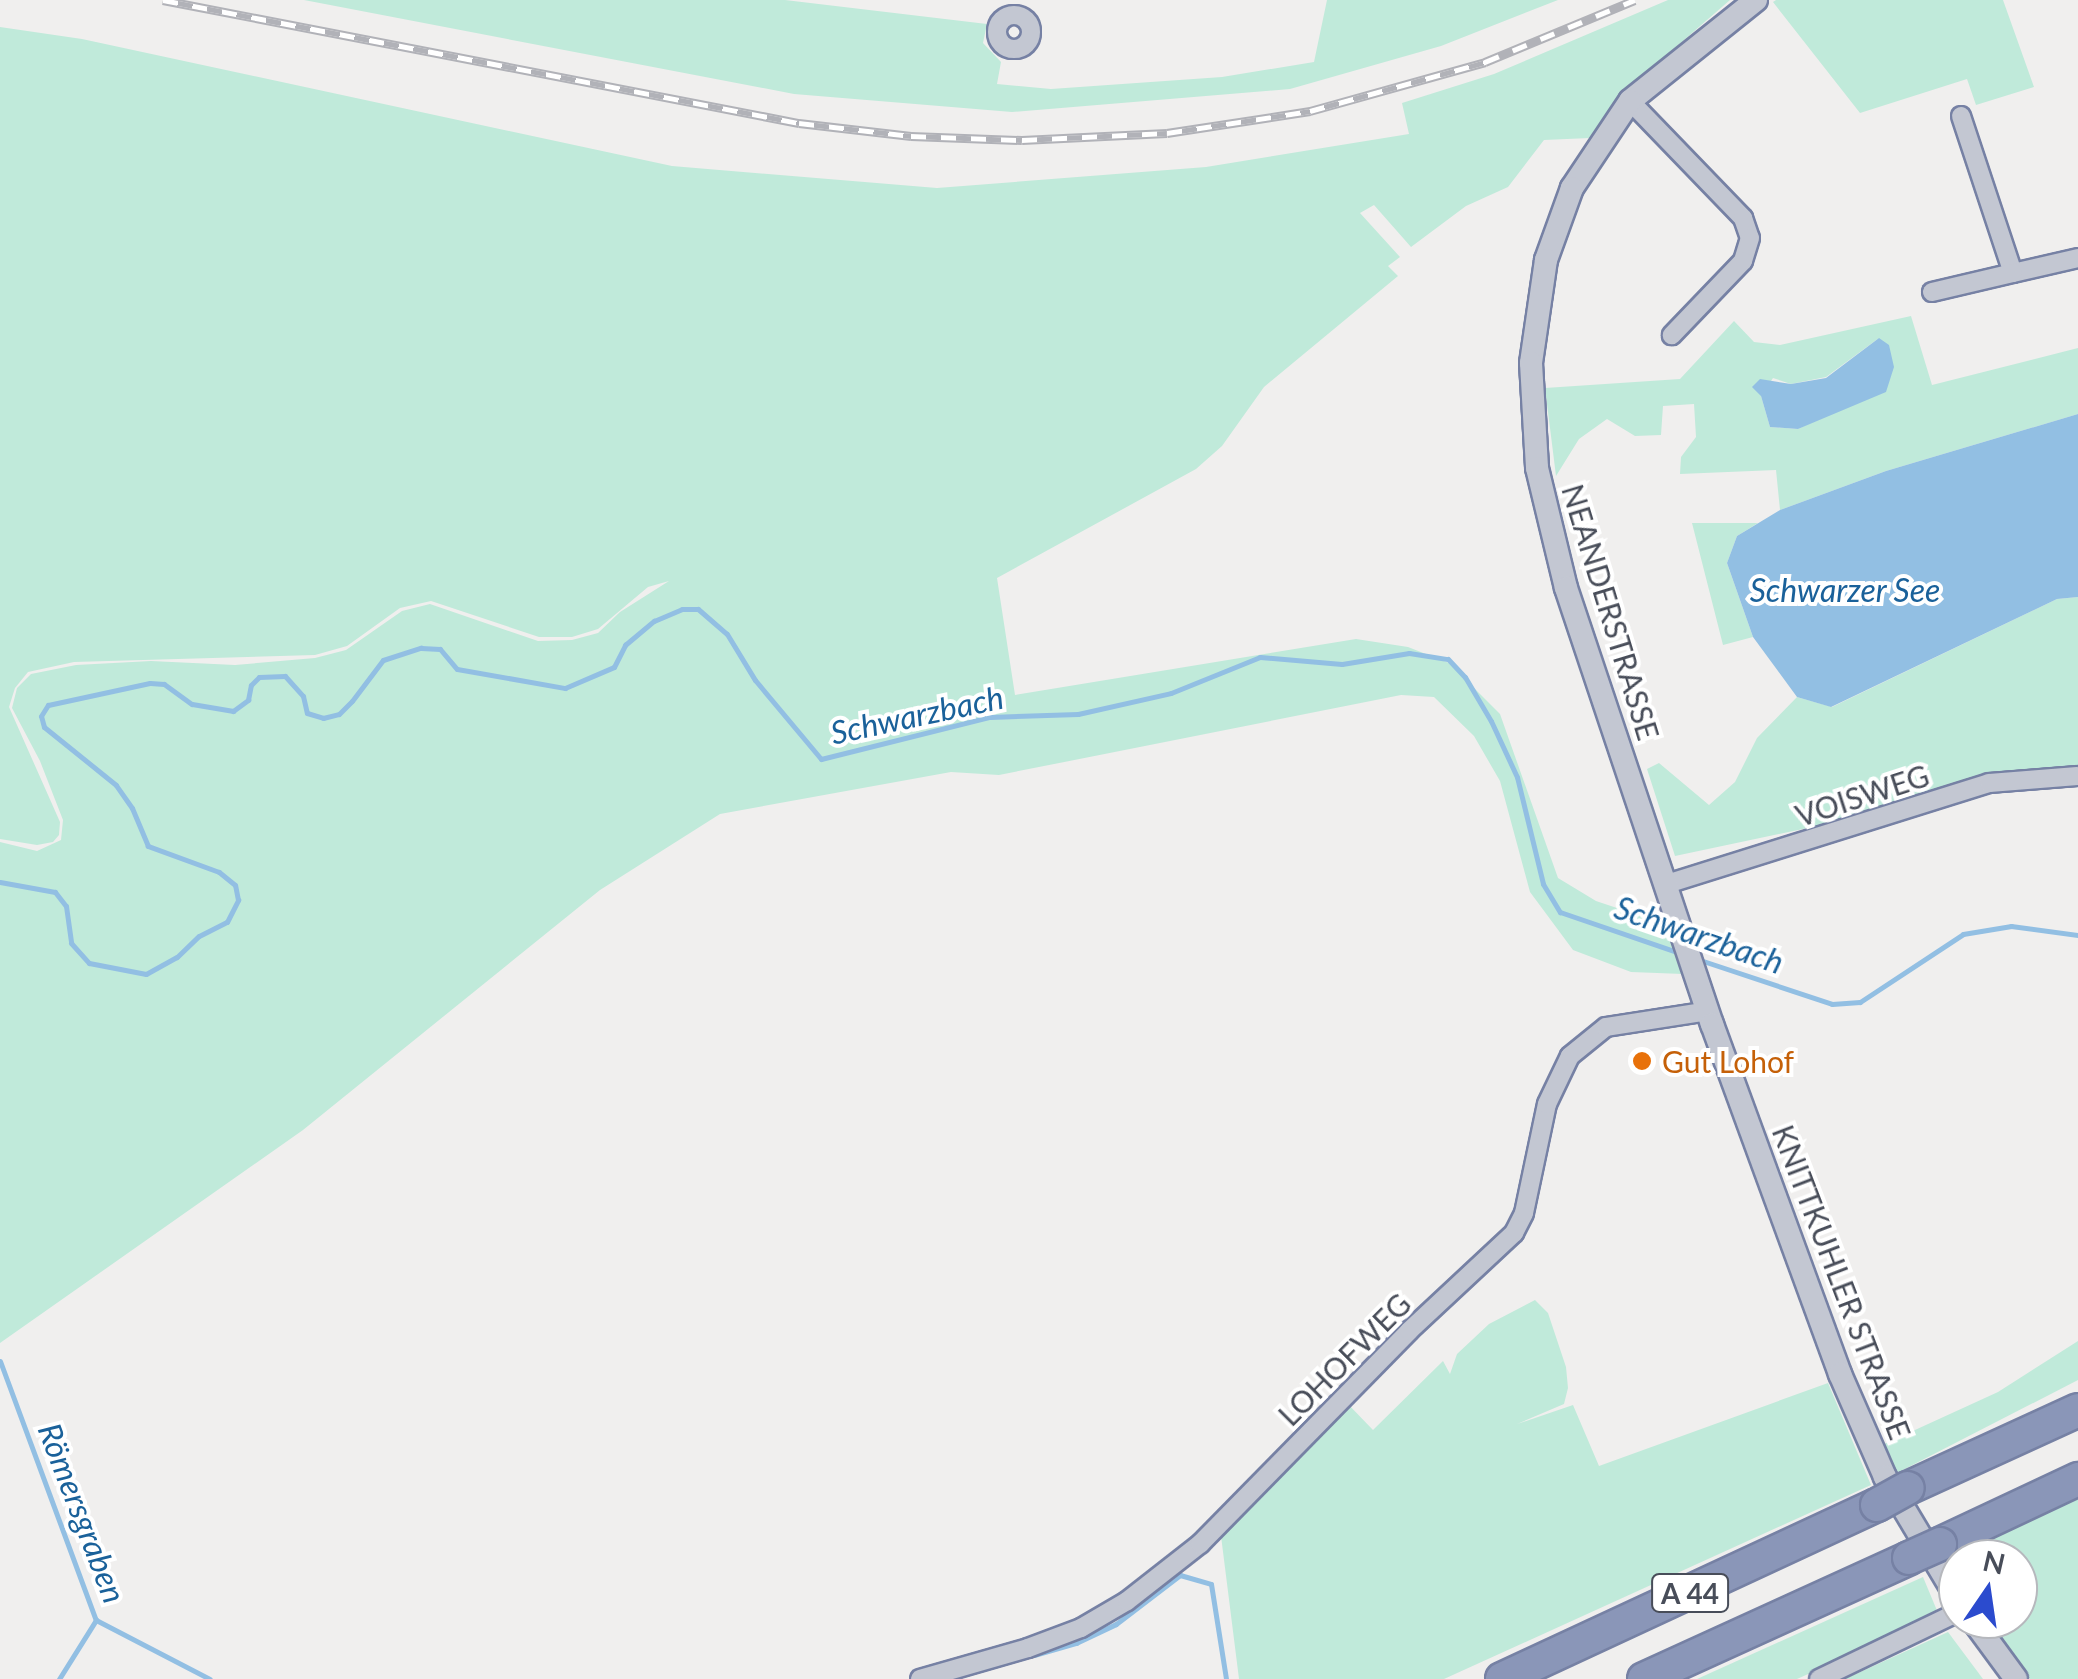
<!DOCTYPE html>
<html>
<head>
<meta charset="utf-8">
<style>
  body { margin:0 }
  #map { position:relative; width:2078px; height:1679px; overflow:hidden; background:#f0efee; font-family:Lato,sans-serif }
  div>[style] { position:absolute }
  [style*='--x'] { left:calc(var(--x)*1px); top:calc(var(--y)*1px); width:calc(var(--w)*1px); rotate:calc(var(--a)*1deg) }
  .green>* { inset:0; background:#c0eada }
  .water>* { inset:0; background:#92bfe3 }
  .stream>* { height:5px; margin:-2.5px; padding:0 2.5px; transform-origin:2.5px; border-radius:2.5px; background:#92bfe3 }
  .roads { filter:drop-shadow(2px 0 #7681a4) drop-shadow(-2px 0 #7681a4) drop-shadow(0 2px #7681a4) drop-shadow(0 -2px #7681a4) }
  .minor>* { height:18px; margin:-9px; padding:0 9px; transform-origin:9px; border-radius:9px; background:#c3c7d2 }
  .minor>.ring { margin:-9px; padding:0; box-sizing:content-box; background:none; border:18px solid #c3c7d2; border-radius:50% }
  .tertiary>* { height:22px; margin:-11px; padding:0 11px; transform-origin:11px; border-radius:11px; background:#c3c7d2 }
  .motorway>* { height:32px; margin:-16px; padding:0 16px; transform-origin:16px; border-radius:16px; background:#8a96b8 }
  .rail>* { height:9px; margin-top:-4.5px; transform-origin:0; background:repeating-linear-gradient(90deg,#fff 0 15px,#b1b2b8 0 30px); box-sizing:border-box; border-block:2px solid #b1b2b8 }
  .bridges { filter:drop-shadow(2px 0 #7681a4) drop-shadow(-2px 0 #7681a4) drop-shadow(0 2px #7681a4) drop-shadow(0 -2px #7681a4) }
  .motorway-bridge>* { height:32px; margin:-16px; padding:0 16px; transform-origin:16px; border-radius:16px; background:#8a96b8 }
  .dots>* { width:28px; height:28px; translate:-50% -50%; box-sizing:border-box; border:5px solid #fff; border-radius:50% }
  span { translate:-50% -50%; white-space:nowrap; text-align:center; line-height:1.15; -webkit-text-stroke:8px #fff; paint-order:stroke }
  .shield-label span { padding:2px 8px; background:#fff; border:2px solid; border-radius:8px; -webkit-text-stroke-width:0 }
  .shield-label { font-size:28px; color:#484d59; font-weight:700 }
  .street-label { font-size:30px; color:#484d59 }
  .food-label { font-size:30px; color:#c56008 }
  .left { translate:0 -50%; text-align:left }
  .water-label { font-size:32px; color:#1a619a; font-style:italic }
  .north { position:absolute; left:1938px; top:1539px; width:100px; height:100px; box-sizing:border-box; background:#fff; border:2px solid #b6b8bd; border-radius:50%; rotate:13deg; font-size:28px; font-weight:700; line-height:40px; text-align:center; color:#484d59 }
  .north::after { content:''; display:block; margin:auto; width:35px; height:45px; background:#2b4bce; clip-path:polygon(50% 0,100% 100%,50% 72%,0 100%) }
</style>
</head>
<body>
<div id="map">
  <div class="green">
    <div style="clip-path:polygon(304px 0,785px 0,987px 24px,983px 43px,1001px 62px,997px 84px,1051px 89px,1222px 77px,1314px 62px,1327px 0,1558px 0,1441px 46px,1290px 89px,1012px 112px,794px 94px)"></div>
    <div style="clip-path:polygon(1668px 0,1730px 0,1623px 93px,1590px 138px,1544px 140px,1508px 187px,1466px 206px,1411px 247px,1374px 205px,1360px 213px,1400px 257px,1388px 266px,1398px 276px,1264px 387px,1222px 446px,1196px 469px,997px 578px,1015px 695px,1356px 639px,1408px 647px,1449px 663px,1500px 714px,1558px 878px,1596px 901px,1623px 910px,1667px 914px,1683px 974px,1631px 972px,1573px 950px,1530px 892px,1500px 781px,1474px 736px,1434px 697px,1401px 695px,999px 775px,951px 772px,720px 814px,600px 890px,303px 1130px,0 1343px,0 842px,37px 851px,61px 840px,63px 820px,40px 761px,12px 708px,17px 688px,31px 674px,76px 665px,151px 661px,235px 665px,315px 658px,346px 650px,402px 611px,430px 604px,538px 641px,572px 640px,598px 633px,620px 612px,669px 581px,648px 587px,598px 629px,572px 637px,539px 637px,431px 601px,400px 608px,347px 646px,315px 655px,74px 662px,28px 672px,15px 688px,9px 707px,60px 822px,59px 835px,53px 842px,37px 845px,0 839px,0 27px,82px 39px,672px 166px,937px 188px,1206px 167px,1409px 134px,1402px 103px,1494px 74px)"></div>
    <div style="clip-path:polygon(1776px 0,2003px 0,2034px 87px,1976px 105px,1967px 79px,1860px 113px,1773px 2px)"></div>
    <div style="clip-path:polygon(evenodd,1911px 316px,1932px 385px,2078px 348px,2078px 414px,1886px 471px,1780px 510px,1776px 470px,1680px 474px,1681px 457px,1696px 437px,1694px 404px,1663px 406px,1661px 435px,1635px 436px,1607px 419px,1579px 439px,1556px 476px,1545px 388px,1680px 379px,1734px 321px,1754px 342px,1780px 345px,1911px 316px,1879px 338px,1833px 411px,1798px 429px,1770px 427px,1761px 396px,1773px 378px,1791px 384px,1826px 377px,1879px 338px)"></div>
    <div style="clip-path:polygon(1692px 523px,1758px 523px,1737px 536px,1727px 563px,1753px 637px,1723px 645px)"></div>
    <div style="clip-path:polygon(2078px 597px,2078px 771px,1675px 856px,1647px 769px,1659px 763px,1709px 805px,1735px 782px,1757px 738px,1797px 697px,1832px 707px,2057px 599px)"></div>
    <div style="clip-path:polygon(1535px 1300px,1548px 1313px,1566px 1367px,1568px 1388px,1564px 1404px,1517px 1424px,1573px 1405px,1599px 1466px,1828px 1383px,1871px 1485px,1444px 1679px,1239px 1679px,1221px 1536px,1346px 1402px,1373px 1430px,1443px 1361px,1450px 1374px,1457px 1354px,1489px 1324px)"></div>
    <div style="clip-path:polygon(2078px 1341px,2078px 1380px,1895px 1474px,1880px 1446px,1998px 1392px)"></div>
    <div style="clip-path:polygon(2078px 1496px,2078px 1679px,2030px 1679px,1992px 1625px,1997px 1619px,2018px 1619px,2018px 1559px,1958px 1559px,1958px 1585px,1941px 1562px)"></div>
    <div style="clip-path:polygon(1923px 1577px,1938px 1613px,1824px 1667px,1797px 1679px,1697px 1679px)"></div>
    <div style="clip-path:polygon(1948px 1632px,1983px 1679px,1845px 1679px)"></div>
  </div>
  <div class="water">
    <div style="clip-path:polygon(1879px 338px,1889px 345px,1894px 367px,1886px 392px,1798px 429px,1770px 427px,1761px 396px,1752px 387px,1760px 379px,1791px 384px,1826px 378px)"></div>
    <div style="clip-path:polygon(2078px 414px,2078px 597px,2057px 599px,1831px 707px,1797px 697px,1753px 637px,1727px 563px,1737px 536px,1780px 510px,1886px 471px)"></div>
  </div>
  <div class="stream">
    <div style="--x:0;--y:882;--w:56;--a:10.3"></div>
    <div style="--x:55;--y:892;--w:18;--a:52"></div>
    <div style="--x:66;--y:906;--w:37;--a:82"></div>
    <div style="--x:71;--y:943;--w:27;--a:48"></div>
    <div style="--x:89;--y:963;--w:58;--a:10.9"></div>
    <div style="--x:146;--y:974;--w:35;--a:-29"></div>
    <div style="--x:177;--y:957;--w:30;--a:-44"></div>
    <div style="--x:199;--y:936;--w:31;--a:-27"></div>
    <div style="--x:227;--y:922;--w:25;--a:-63"></div>
    <div style="--x:238;--y:900;--w:15;--a:-101"></div>
    <div style="--x:235;--y:885;--w:21;--a:-141"></div>
    <div style="--x:219;--y:872;--w:76;--a:-159.9"></div>
    <div style="--x:148;--y:846;--w:41;--a:-112.8"></div>
    <div style="--x:132;--y:808;--w:28;--a:-125"></div>
    <div style="--x:116;--y:785;--w:92;--a:-141.1"></div>
    <div style="--x:44;--y:727;--w:11;--a:-105"></div>
    <div style="--x:41;--y:716;--w:13;--a:-58"></div>
    <div style="--x:48;--y:705;--w:104;--a:-12.2"></div>
    <div style="--x:150;--y:683;--w:14;--a:4"></div>
    <div style="--x:164;--y:684;--w:34;--a:36"></div>
    <div style="--x:192;--y:704;--w:42;--a:9.7"></div>
    <div style="--x:233;--y:711;--w:19;--a:-36"></div>
    <div style="--x:248;--y:700;--w:15;--a:-79"></div>
    <div style="--x:251;--y:685;--w:11;--a:-45"></div>
    <div style="--x:259;--y:677;--w:26;--a:-2"></div>
    <div style="--x:285;--y:676;--w:27;--a:48"></div>
    <div style="--x:303;--y:696;--w:17;--a:77"></div>
    <div style="--x:307;--y:713;--w:17;--a:17"></div>
    <div style="--x:323;--y:718;--w:16;--a:-14"></div>
    <div style="--x:339;--y:714;--w:18;--a:-45"></div>
    <div style="--x:352;--y:701;--w:51;--a:-52.9"></div>
    <div style="--x:383;--y:660;--w:40;--a:-18"></div>
    <div style="--x:421;--y:648;--w:19;--a:3"></div>
    <div style="--x:440;--y:649;--w:26;--a:50"></div>
    <div style="--x:457;--y:669;--w:110;--a:10"></div>
    <div style="--x:565;--y:688;--w:53;--a:-23.2"></div>
    <div style="--x:614;--y:667;--w:25;--a:-63"></div>
    <div style="--x:625;--y:645;--w:38;--a:-40"></div>
    <div style="--x:654;--y:621;--w:30;--a:-23"></div>
    <div style="--x:682;--y:609;--w:16;--a:0"></div>
    <div style="--x:698;--y:609;--w:38;--a:41"></div>
    <div style="--x:727;--y:634;--w:54;--a:58.7"></div>
    <div style="--x:755;--y:680;--w:103;--a:50.1"></div>
    <div style="--x:821;--y:759;--w:174;--a:-14"></div>
    <div style="--x:990;--y:717;--w:88;--a:-2"></div>
    <div style="--x:1078;--y:714;--w:95;--a:-12.7"></div>
    <div style="--x:1171;--y:693;--w:96;--a:-22"></div>
    <div style="--x:1260;--y:657;--w:82;--a:4.9"></div>
    <div style="--x:1342;--y:664;--w:68;--a:-9.3"></div>
    <div style="--x:1409;--y:653;--w:39;--a:9"></div>
    <div style="--x:1448;--y:659;--w:25;--a:47"></div>
    <div style="--x:1465;--y:677;--w:51;--a:59.4"></div>
    <div style="--x:1491;--y:721;--w:62;--a:65.1"></div>
    <div style="--x:1517;--y:777;--w:110;--a:76.3"></div>
    <div style="--x:1543;--y:884;--w:33;--a:59"></div>
    <div style="--x:1560;--y:912;--w:127;--a:18.9"></div>
    <div style="--x:1700;--y:960;--w:139;--a:18.4"></div>
    <div style="--x:1832;--y:1004;--w:28;--a:-4"></div>
    <div style="--x:1860;--y:1002;--w:123;--a:-33.4"></div>
    <div style="--x:1963;--y:934;--w:49;--a:-9.5"></div>
    <div style="--x:2011;--y:926;--w:68;--a:7.7"></div>
    <div style="--x:0;--y:1361;--w:276;--a:69.7"></div>
    <div style="--x:96;--y:1620;--w:128;--a:27.4"></div>
    <div style="--x:1034;--y:1655;--w:44;--a:-15.9"></div>
    <div style="--x:1076;--y:1643;--w:44;--a:-25.4"></div>
    <div style="--x:1116;--y:1624;--w:81;--a:-37.4"></div>
    <div style="--x:1180;--y:1575;--w:32;--a:16"></div>
    <div style="--x:1211;--y:1584;--w:96;--a:81"></div>
    <div style="--x:59;--y:1679;--w:70;--a:-57.9"></div>
  </div>
  <div class="roads">
    <div class="minor">
      <div class="ring" style="left:997px;top:15px;width:16px;height:16px"></div>
      <div style="--x:1630;--y:101;--w:163;--a:46"></div>
      <div style="--x:1743;--y:218;--w:21;--a:71"></div>
      <div style="--x:1750;--y:238;--w:24;--a:107"></div>
      <div style="--x:1743;--y:261;--w:103;--a:133.8"></div>
      <div style="--x:1961;--y:116;--w:165;--a:71.7"></div>
      <div style="--x:2013;--y:273;--w:67;--a:-13"></div>
      <div style="--x:1932;--y:292;--w:83;--a:-13.2"></div>
      <div style="--x:1667;--y:884;--w:337;--a:-17.4"></div>
      <div style="--x:1989;--y:783;--w:89;--a:-4.5"></div>
      <div style="--x:920;--y:1679;--w:112;--a:-16"></div>
      <div style="--x:1028;--y:1648;--w:57;--a:-20.7"></div>
      <div style="--x:1081;--y:1628;--w:53;--a:-30.4"></div>
      <div style="--x:1127;--y:1601;--w:93;--a:-38"></div>
      <div style="--x:1200;--y:1544;--w:298;--a:-45.5"></div>
      <div style="--x:1409;--y:1331;--w:144;--a:-43"></div>
      <div style="--x:1514;--y:1233;--w:22;--a:-63"></div>
      <div style="--x:1524;--y:1213;--w:111;--a:-78.1"></div>
      <div style="--x:1547;--y:1104;--w:53;--a:-64.4"></div>
      <div style="--x:1570;--y:1056;--w:46;--a:-38.9"></div>
      <div style="--x:1606;--y:1027;--w:104;--a:-8.8"></div>
      <div style="--x:1819;--y:1679;--w:154;--a:-25.7"></div>
    </div>
    <div class="tertiary">
      <div style="--x:1756;--y:0;--w:161;--a:141.3"></div>
      <div style="--x:1630;--y:101;--w:105;--a:123.7"></div>
      <div style="--x:1572;--y:188;--w:77;--a:109.9"></div>
      <div style="--x:1546;--y:260;--w:104;--a:98.3"></div>
      <div style="--x:1531;--y:363;--w:105;--a:86.7"></div>
      <div style="--x:1537;--y:468;--w:123;--a:76.4"></div>
      <div style="--x:1566;--y:588;--w:460;--a:71.5"></div>
      <div style="--x:1712;--y:1024;--w:373;--a:69.9"></div>
      <div style="--x:1840;--y:1374;--w:112;--a:66.4"></div>
      <div style="--x:1885;--y:1477;--w:142;--a:59.1"></div>
      <div style="--x:1972;--y:1619;--w:74;--a:53.7"></div>
    </div>
    <div class="motorway">
      <div style="--x:1908;--y:1488;--w:187;--a:-24.6"></div>
      <div style="--x:1940;--y:1544;--w:153;--a:-25.2"></div>
      <div style="--x:1502;--y:1679;--w:413;--a:-24.9"></div>
      <div style="--x:1644;--y:1679;--w:291;--a:-24.5"></div>
    </div>
  </div>
  <div class="rail">
    <div style="--x:163;--y:0;--w:648;--a:10.95"></div>
    <div style="--x:799;--y:123;--w:113;--a:6.6"></div>
    <div style="--x:911;--y:136;--w:111;--a:2.1"></div>
    <div style="--x:1022;--y:140;--w:145;--a:-2.8"></div>
    <div style="--x:1167;--y:133;--w:145;--a:-8.7"></div>
    <div style="--x:1310;--y:111;--w:182;--a:-15.6"></div>
    <div style="--x:1485;--y:62;--w:162;--a:-22.5"></div>
  </div>
  <div class="bridges">
    <div class="motorway-bridge">
      <div style="--x:1877;--y:1505;--w:35;--a:-29"></div>
      <div style="--x:1909;--y:1558;--w:34;--a:-24"></div>
    </div>
  </div>
  <div class="dots">
    <div style="left:1642px;top:1061px;background:#e8710a"></div>
  </div>
  <div class="shield-label">
    <span style="left:1690px;top:1593px">A 44</span>
  </div>
  <div class="street-label">
    <span style="left:1611px;top:612px;rotate:73deg">NEANDERSTRASSE</span>
    <span style="left:1862px;top:795px;rotate:-18deg">VOISWEG</span>
    <span style="left:1842px;top:1282px;rotate:69deg">KNITTKUHLER STRASSE</span>
    <span style="left:1344px;top:1359px;rotate:-45deg">LOHOFWEG</span>
  </div>
  <div class="food-label">
    <span class="left" style="left:1662px;top:1061px">Gut Lohof</span>
  </div>
  <div class="water-label">
    <span style="left:1845px;top:590px">Schwarzer See</span>
    <span style="left:917px;top:715px;rotate:-12deg">Schwarzbach</span>
    <span style="left:1699px;top:935px;rotate:19deg">Schwarzbach</span>
    <span style="left:82px;top:1513px;rotate:69deg">Römersgraben</span>
  </div>
  <div class="north">N</div>
</div>
</body>
</html>
